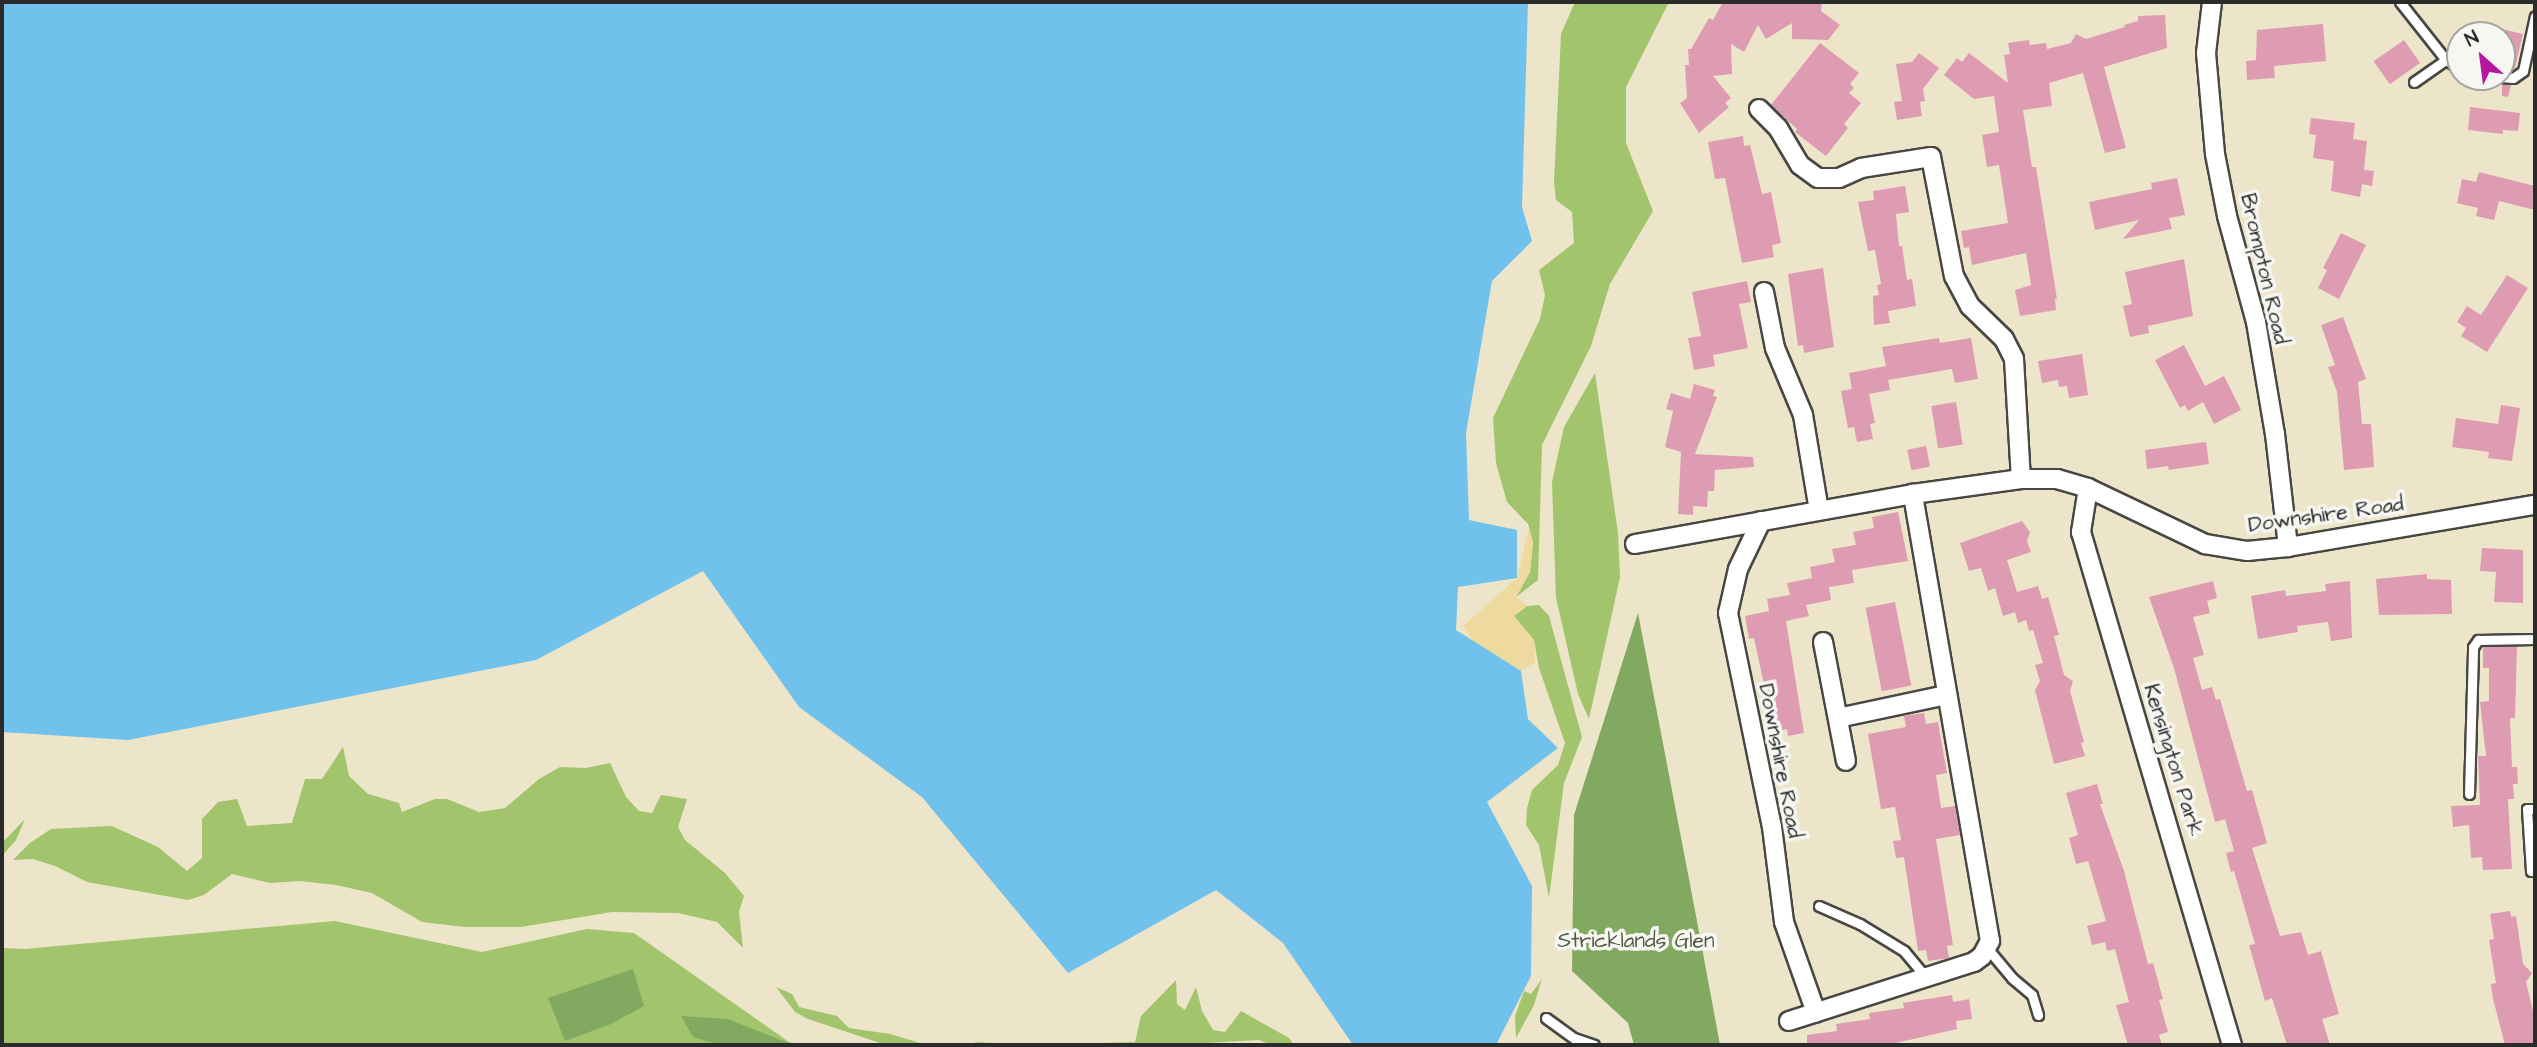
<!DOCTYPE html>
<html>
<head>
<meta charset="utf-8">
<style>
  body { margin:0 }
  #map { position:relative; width:2537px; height:1047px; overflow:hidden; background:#ede5c9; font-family:"Architects Daughter",sans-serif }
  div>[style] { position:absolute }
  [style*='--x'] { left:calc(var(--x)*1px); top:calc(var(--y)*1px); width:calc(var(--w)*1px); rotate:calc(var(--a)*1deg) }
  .green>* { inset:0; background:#a2c46d }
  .forest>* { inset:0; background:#81aa60 }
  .sand>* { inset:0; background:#eeda9e }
  .water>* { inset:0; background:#70c1eb }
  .building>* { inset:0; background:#de9cb3; transform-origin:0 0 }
  .roads { filter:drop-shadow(2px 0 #484743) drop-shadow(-2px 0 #484743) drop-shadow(0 2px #484743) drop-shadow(0 -2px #484743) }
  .lane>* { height:9px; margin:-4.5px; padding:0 4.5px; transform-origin:4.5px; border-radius:4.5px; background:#fff }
  .street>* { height:18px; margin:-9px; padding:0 9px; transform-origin:9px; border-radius:9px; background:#fff }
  span { translate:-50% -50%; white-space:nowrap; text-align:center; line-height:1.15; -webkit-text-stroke:7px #f6f6f2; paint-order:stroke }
  .street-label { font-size:21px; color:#2b2b2b }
  .park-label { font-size:21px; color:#4f593f }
  .frame { position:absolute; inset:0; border:4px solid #2b2b2b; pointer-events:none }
  .north { position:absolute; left:2446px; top:21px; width:70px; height:70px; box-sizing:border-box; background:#f6f6f2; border:2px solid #a5a5a2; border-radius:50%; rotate:332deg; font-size:19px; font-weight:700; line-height:28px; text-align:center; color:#2b2b2b }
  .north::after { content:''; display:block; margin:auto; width:24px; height:32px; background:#b5179e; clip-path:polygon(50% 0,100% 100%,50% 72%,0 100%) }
</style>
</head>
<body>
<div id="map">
  <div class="green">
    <div style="clip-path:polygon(1575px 2px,1669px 2px,1626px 87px,1626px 143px,1653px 211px,1610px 284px,1591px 346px,1542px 445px,1538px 580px,1516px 597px,1530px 572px,1533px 542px,1528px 524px,1507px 502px,1496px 463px,1493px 418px,1540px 319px,1545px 295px,1539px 270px,1574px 243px,1572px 212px,1556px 200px,1554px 182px,1561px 34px)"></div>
    <div style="clip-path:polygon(1595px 373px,1618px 533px,1620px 577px,1589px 719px,1578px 694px,1556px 598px,1552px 482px,1564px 427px)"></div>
    <div style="clip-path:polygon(1539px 605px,1549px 616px,1582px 737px,1564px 783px,1549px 898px,1539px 845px,1526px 825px,1527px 808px,1532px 790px,1558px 765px,1565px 743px,1539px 668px,1534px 640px,1514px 616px,1527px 606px)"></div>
    <div style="clip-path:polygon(343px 747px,349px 776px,368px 794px,399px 803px,402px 812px,435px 799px,447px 799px,479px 812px,505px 808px,539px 779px,560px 767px,586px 768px,610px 763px,626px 797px,639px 811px,652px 813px,661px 795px,687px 799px,678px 827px,685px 840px,725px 873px,744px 896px,739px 912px,743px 948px,717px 922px,678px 913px,612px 912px,521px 927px,465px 927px,422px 922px,372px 893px,336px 885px,300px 881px,270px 883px,232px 874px,204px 895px,188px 900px,87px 882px,55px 866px,33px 859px,13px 860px,30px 843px,51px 829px,112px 826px,158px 847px,187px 871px,202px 858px,202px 819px,218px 802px,237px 799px,247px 826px,292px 823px,305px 779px,322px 779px)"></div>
    <div style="clip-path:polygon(25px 819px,16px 840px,2px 856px,2px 843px)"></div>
    <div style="clip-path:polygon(335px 921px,482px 952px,587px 929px,634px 933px,789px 1042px,800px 1045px,2px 1045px,2px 948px,24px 949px)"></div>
    <div style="clip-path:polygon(1542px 979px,1534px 1005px,1516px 1038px,1515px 1016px,1524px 991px,1531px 994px)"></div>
    <div style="clip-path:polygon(1176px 980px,1177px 1004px,1185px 1010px,1196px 987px,1202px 1011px,1213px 1030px,1225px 1032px,1241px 1011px,1289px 1038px,1294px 1045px,1272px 1045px,1259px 1040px,1169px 1045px,976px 1045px,975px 1042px,1030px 1045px,1135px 1042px,1141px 1016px)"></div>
    <div style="clip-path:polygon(776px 987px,792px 994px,799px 1007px,837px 1016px,849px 1028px,890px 1034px,927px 1045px,886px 1045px,808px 1019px,795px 1012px)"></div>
  </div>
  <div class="forest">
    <div style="clip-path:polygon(1638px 613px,1697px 921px,1720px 1045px,1634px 1045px,1628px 1023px,1572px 971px,1574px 815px)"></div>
    <div style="clip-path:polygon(633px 969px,644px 1006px,611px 1024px,565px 1041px,548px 998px)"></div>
    <div style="clip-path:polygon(681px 1016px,728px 1019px,793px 1045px,720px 1045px,693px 1037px)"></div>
  </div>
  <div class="sand">
    <div style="clip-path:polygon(1529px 528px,1533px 542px,1530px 572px,1516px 597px,1527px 606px,1514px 616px,1534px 640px,1535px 662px,1521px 671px,1473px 641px,1463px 626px,1517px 578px)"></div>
  </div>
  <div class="water">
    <div style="clip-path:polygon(2px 2px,1528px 2px,1522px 207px,1532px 241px,1492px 281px,1466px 433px,1469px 520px,1517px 530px,1517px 578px,1458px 587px,1456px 630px,1521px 671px,1528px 719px,1558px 748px,1487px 802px,1532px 886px,1531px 976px,1496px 1045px,1353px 1045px,1283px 943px,1216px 890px,1068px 973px,922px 797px,799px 707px,703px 571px,536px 660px,128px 740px,2px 732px)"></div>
  </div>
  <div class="building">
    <div style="clip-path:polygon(1723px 2px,1822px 2px,1821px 11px,1840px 25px,1828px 40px,1792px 39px,1792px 23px,1766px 39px,1758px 25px,1744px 52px,1731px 44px,1732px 74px,1713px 76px,1731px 98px,1725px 103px,1729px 107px,1699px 133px,1680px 103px,1687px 98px,1685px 65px,1689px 65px,1688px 49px,1691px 49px,1709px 18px,1713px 20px)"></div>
    <div style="clip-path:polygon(2165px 15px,2167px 48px,2104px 67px,2126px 148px,2105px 153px,2083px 73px,2049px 83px,2052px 106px,2023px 110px,2032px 167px,2036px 167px,2057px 299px,2055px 299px,2056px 310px,2020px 316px,2015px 290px,2031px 285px,2026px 253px,1972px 265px,1969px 247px,1964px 248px,1961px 231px,2008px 223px,1999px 165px,1987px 167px,1982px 135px,1999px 132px,1994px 96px,1974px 99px,1944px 75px,1957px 58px,1962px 62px,1969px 53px,2008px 83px,2004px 55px,2010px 54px,2008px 43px,2029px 40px,2030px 45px,2046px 43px,2047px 49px,2071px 43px,2076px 34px,2086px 39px,2125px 27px,2124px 25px,2138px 21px,2138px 16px)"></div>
    <div style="clip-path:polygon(2323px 24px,2326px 61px,2274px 66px,2275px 78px,2247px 80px,2246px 61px,2256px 60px,2257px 30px)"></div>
    <div style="clip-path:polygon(2502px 29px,2523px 34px,2515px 68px,2511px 71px,2502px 70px)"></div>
    <div style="left:2404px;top:40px;width:28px;height:37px;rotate:55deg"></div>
    <div style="clip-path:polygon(1820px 43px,1859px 73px,1850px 84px,1854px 88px,1849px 93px,1861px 103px,1844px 124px,1848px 128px,1826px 156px,1795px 132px,1797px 129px,1771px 105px)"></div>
    <div style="clip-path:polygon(1919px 53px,1939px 68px,1923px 89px,1925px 101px,1920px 102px,1922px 116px,1897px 120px,1894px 102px,1902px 101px,1896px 64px,1912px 62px)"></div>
    <div style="clip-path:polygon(2502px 84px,2511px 85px,2508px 97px,2502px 96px)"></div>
    <div style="clip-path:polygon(2470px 107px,2520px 113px,2518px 131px,2503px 130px,2503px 134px,2468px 130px)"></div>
    <div style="clip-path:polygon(2311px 118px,2355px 123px,2353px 139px,2367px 141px,2364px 170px,2374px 171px,2372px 186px,2362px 184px,2360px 197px,2331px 191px,2334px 161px,2313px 158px,2316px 135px,2309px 134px)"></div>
    <div style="clip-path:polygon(1743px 136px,1744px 146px,1750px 145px,1762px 194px,1771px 192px,1781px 243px,1772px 245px,1774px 257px,1742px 263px,1725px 178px,1715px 179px,1708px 142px)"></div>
    <div style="clip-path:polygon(2479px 172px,2535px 186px,2535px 210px,2499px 201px,2494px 220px,2476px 216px,2478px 208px,2457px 203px,2462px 179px,2476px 182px)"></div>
    <div style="clip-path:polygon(2177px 178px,2185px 215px,2169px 218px,2172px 229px,2123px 239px,2139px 220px,2095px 230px,2089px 202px,2152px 189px,2151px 183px)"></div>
    <div style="clip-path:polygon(1905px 186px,1909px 212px,1896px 214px,1899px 246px,1902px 246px,1907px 280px,1912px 279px,1916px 306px,1888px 311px,1890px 323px,1874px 325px,1873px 296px,1879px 295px,1877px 285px,1881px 284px,1875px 250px,1868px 251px,1858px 202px,1874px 200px,1873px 191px)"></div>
    <div style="clip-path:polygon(2341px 233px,2366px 245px,2339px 299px,2318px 288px,2327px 270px,2323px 268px)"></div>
    <div style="clip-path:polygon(2184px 259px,2193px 316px,2148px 326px,2149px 333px,2130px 337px,2123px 306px,2132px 304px,2125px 272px)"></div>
    <div style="clip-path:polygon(1823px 268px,1834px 347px,1804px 353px,1803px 345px,1798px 346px,1788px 274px)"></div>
    <div style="clip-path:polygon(2507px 275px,2528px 288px,2487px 352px,2461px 336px,2466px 328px,2457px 322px,2467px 306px,2481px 315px)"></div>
    <div style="clip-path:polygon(1747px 281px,1751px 302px,1739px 304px,1748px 348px,1713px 355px,1715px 366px,1694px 370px,1688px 338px,1701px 336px,1692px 292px)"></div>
    <div style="clip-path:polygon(2343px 317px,2366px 379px,2358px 382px,2362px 424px,2371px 424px,2374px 467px,2344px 470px,2337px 392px,2328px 367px,2335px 365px,2321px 325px)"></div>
    <div style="clip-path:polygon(1939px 338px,1940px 343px,1971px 338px,1978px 379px,1955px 383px,1952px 369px,1888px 380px,1886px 368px,1890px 390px,1869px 394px,1875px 423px,1870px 424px,1873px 439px,1857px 442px,1854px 427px,1848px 428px,1841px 391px,1852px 389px,1849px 373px,1886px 366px,1882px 347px)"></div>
    <div style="clip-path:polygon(2184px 345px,2205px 386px,2224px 376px,2241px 410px,2214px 424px,2203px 402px,2188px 411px,2185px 405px,2180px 408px,2155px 360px)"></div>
    <div style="clip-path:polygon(2082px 354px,2088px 395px,2069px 398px,2067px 386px,2059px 387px,2058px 380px,2042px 383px,2038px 361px)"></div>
    <div style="clip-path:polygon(1694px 384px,1715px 390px,1713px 396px,1717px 397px,1695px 454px,1753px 457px,1754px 467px,1715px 470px,1714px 491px,1708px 491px,1707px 507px,1693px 506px,1693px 515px,1678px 514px,1681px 452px,1665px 447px,1673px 411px,1666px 409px,1671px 393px,1690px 399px)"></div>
    <div style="left:1956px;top:402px;width:43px;height:25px;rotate:81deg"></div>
    <div style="clip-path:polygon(2501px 405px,2520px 408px,2512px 461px,2488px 458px,2489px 452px,2452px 447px,2456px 418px,2498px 424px)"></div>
    <div style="clip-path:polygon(2206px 442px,2209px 464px,2169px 470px,2168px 466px,2147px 469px,2145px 450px)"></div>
    <div style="left:1926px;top:446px;width:21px;height:19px;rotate:79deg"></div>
    <div style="clip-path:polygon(1898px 512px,1908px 561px,1852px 570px,1854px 583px,1829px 587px,1831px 600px,1806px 605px,1809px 616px,1786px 621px,1804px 733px,1788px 736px,1787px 729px,1782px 730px,1780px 721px,1772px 722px,1754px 638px,1749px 639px,1745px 616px,1769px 611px,1767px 599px,1790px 595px,1787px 583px,1812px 578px,1810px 567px,1835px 562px,1832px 549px,1856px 545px,1853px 532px,1874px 528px,1872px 517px)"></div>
    <div style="clip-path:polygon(2022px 521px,2030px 532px,2027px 541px,2031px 552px,2007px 560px,2017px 592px,2038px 586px,2042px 599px,2048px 597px,2059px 635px,2054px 636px,2064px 675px,2073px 681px,2070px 691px,2084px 742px,2081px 743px,2085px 756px,2054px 764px,2035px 690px,2040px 681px,2035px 665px,2043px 663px,2033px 630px,2029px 631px,2026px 620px,2018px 623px,2015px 612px,2003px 616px,1995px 588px,1988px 591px,1981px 568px,1969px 571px,1960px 543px)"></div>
    <div style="clip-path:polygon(2482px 548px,2523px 550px,2523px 603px,2494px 602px,2496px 572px,2480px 571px)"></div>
    <div style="clip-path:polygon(2427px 574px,2427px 579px,2451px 580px,2452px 614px,2379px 615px,2376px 579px)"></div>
    <div style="clip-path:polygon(2213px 581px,2217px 598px,2207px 601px,2210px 613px,2193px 617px,2204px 655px,2193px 658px,2202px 690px,2212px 687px,2216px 700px,2220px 699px,2247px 791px,2252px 790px,2267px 843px,2252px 848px,2280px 936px,2301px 932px,2308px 955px,2321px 951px,2339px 1014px,2322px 1019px,2330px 1045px,2287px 1045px,2272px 998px,2265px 1001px,2249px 945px,2255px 944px,2234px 871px,2231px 872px,2226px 853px,2234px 851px,2225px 819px,2215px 822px,2174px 668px,2149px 597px)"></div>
    <div style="clip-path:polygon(2350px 581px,2352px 638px,2331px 641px,2328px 622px,2297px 626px,2298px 632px,2258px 639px,2251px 596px,2285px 590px,2286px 596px,2326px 591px,2325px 584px)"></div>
    <div style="left:1895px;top:602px;width:85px;height:30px;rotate:79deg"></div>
    <div style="clip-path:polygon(2483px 647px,2517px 647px,2515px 718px,2510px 718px,2512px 767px,2517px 767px,2518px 784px,2513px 784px,2514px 799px,2508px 799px,2512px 869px,2483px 870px,2482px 857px,2471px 858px,2469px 825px,2453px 827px,2451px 806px,2480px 805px,2478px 756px,2486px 756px,2480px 702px,2489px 701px,2489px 668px,2483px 668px)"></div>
    <div style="clip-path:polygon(1924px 713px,1926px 724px,1938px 722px,1947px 773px,1936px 775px,1941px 808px,1955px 806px,1960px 835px,1936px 839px,1953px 945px,1947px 946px,1949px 958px,1928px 961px,1926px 950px,1918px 951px,1904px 857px,1896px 858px,1893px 841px,1901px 840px,1895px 807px,1881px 809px,1868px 734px,1906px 727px,1904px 716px)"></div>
    <div style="clip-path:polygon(2097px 784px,2103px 804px,2100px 804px,2124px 871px,2148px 964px,2153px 963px,2163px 999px,2159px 1000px,2168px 1032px,2159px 1035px,2162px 1045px,2128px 1045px,2116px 1005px,2129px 1002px,2115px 949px,2107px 951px,2105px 942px,2092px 945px,2087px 926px,2106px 921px,2088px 861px,2076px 864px,2069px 838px,2078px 835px,2066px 793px)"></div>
    <div style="clip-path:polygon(2510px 911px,2511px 917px,2516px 916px,2523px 964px,2532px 973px,2526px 982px,2535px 1020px,2535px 1045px,2505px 1045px,2493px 999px,2491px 984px,2496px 983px,2489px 940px,2494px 939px,2490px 914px)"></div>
    <div style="clip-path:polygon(1952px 995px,1953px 1002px,1969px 999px,1972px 1019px,1956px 1021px,1957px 1029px,1887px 1045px,1807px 1045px,1807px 1035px,1837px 1031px,1836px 1024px,1870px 1019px,1869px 1013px,1904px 1008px,1903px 1003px)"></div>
  </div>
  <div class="roads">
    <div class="lane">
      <div style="--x:2400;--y:2;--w:74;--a:51.6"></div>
      <div style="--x:2500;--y:77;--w:13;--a:4"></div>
      <div style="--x:2513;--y:78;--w:12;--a:-35"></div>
      <div style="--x:2523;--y:71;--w:56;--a:-77.7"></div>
      <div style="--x:2414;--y:82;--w:39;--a:-35"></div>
      <div style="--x:2446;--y:60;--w:16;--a:30"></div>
      <div style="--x:2469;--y:794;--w:147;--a:-88.4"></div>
      <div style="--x:2473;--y:647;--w:9;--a:-54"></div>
      <div style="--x:2478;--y:640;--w:57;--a:-1"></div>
      <div style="--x:2535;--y:809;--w:8;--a:180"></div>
      <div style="--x:2527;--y:809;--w:62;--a:86.3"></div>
      <div style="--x:2531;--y:871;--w:4;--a:0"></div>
      <div style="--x:1819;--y:906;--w:45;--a:23.7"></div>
      <div style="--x:1860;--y:924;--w:52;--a:31.5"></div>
      <div style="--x:1904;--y:951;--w:34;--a:50"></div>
      <div style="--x:1987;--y:948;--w:39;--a:50"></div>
      <div style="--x:2012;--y:978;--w:26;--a:40"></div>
      <div style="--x:2032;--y:995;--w:21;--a:73"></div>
      <div style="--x:1546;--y:1018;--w:34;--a:36"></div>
      <div style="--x:1574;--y:1038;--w:21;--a:19"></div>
    </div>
    <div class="street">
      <div style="--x:2212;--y:2;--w:51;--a:96.7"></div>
      <div style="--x:2206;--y:53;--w:101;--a:84.9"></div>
      <div style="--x:2215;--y:154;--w:63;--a:79"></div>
      <div style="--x:2227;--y:216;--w:110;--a:74.7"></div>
      <div style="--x:2256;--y:322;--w:114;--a:80.4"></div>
      <div style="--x:2275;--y:434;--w:114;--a:83.4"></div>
      <div style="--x:1759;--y:109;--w:27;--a:45"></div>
      <div style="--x:1778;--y:128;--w:43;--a:59.3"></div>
      <div style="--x:1800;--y:165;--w:22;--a:36"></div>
      <div style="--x:1818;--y:178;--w:21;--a:0"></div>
      <div style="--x:1839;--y:178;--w:24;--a:-24"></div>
      <div style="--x:1861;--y:168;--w:71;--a:-8.9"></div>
      <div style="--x:1931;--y:157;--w:121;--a:79.1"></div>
      <div style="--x:1954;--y:276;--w:34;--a:62"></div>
      <div style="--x:1970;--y:306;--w:47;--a:44.1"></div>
      <div style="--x:2004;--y:339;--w:22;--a:63"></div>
      <div style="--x:2014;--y:359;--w:120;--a:86.7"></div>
      <div style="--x:1764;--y:292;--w:57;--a:78.9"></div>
      <div style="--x:1775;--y:348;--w:73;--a:67.3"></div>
      <div style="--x:1803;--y:415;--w:97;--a:80.5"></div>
      <div style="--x:2088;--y:488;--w:45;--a:99"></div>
      <div style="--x:2081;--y:532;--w:535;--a:73.6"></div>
      <div style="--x:1761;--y:521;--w:53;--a:115.6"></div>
      <div style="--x:1738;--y:569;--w:45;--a:102.8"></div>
      <div style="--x:1728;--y:613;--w:218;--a:78.4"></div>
      <div style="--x:1772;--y:827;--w:96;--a:82.8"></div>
      <div style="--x:1784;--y:922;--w:96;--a:70.6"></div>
      <div style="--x:1635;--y:544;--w:282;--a:-10.2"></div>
      <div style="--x:1913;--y:494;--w:109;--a:-7.9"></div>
      <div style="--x:2021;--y:479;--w:36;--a:0"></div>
      <div style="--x:2057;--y:479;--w:32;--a:16"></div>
      <div style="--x:2088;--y:488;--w:130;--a:25.6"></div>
      <div style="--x:2205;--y:544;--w:43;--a:9.5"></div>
      <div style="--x:2247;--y:551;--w:41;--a:-5.6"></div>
      <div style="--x:2288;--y:547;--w:251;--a:-9.7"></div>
      <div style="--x:1823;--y:642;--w:121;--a:79.1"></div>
      <div style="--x:1838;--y:718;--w:110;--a:-12"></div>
      <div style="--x:1789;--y:1021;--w:194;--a:-17.7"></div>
      <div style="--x:1974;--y:962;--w:10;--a:-37"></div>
      <div style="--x:1982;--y:956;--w:17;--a:-62"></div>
      <div style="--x:1990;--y:941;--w:454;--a:-99.8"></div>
    </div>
  </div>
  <div class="street-label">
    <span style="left:2264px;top:269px;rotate:77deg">Brompton Road</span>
    <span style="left:2326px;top:515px;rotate:-8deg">Downshire Road</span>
    <span style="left:2173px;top:760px;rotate:73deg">Kensington Park</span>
    <span style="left:1780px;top:761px;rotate:79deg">Downshire Road</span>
  </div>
  <div class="park-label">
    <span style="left:1636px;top:941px">Stricklands Glen</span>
  </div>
  <div class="frame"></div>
  <div class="north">N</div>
</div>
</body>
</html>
